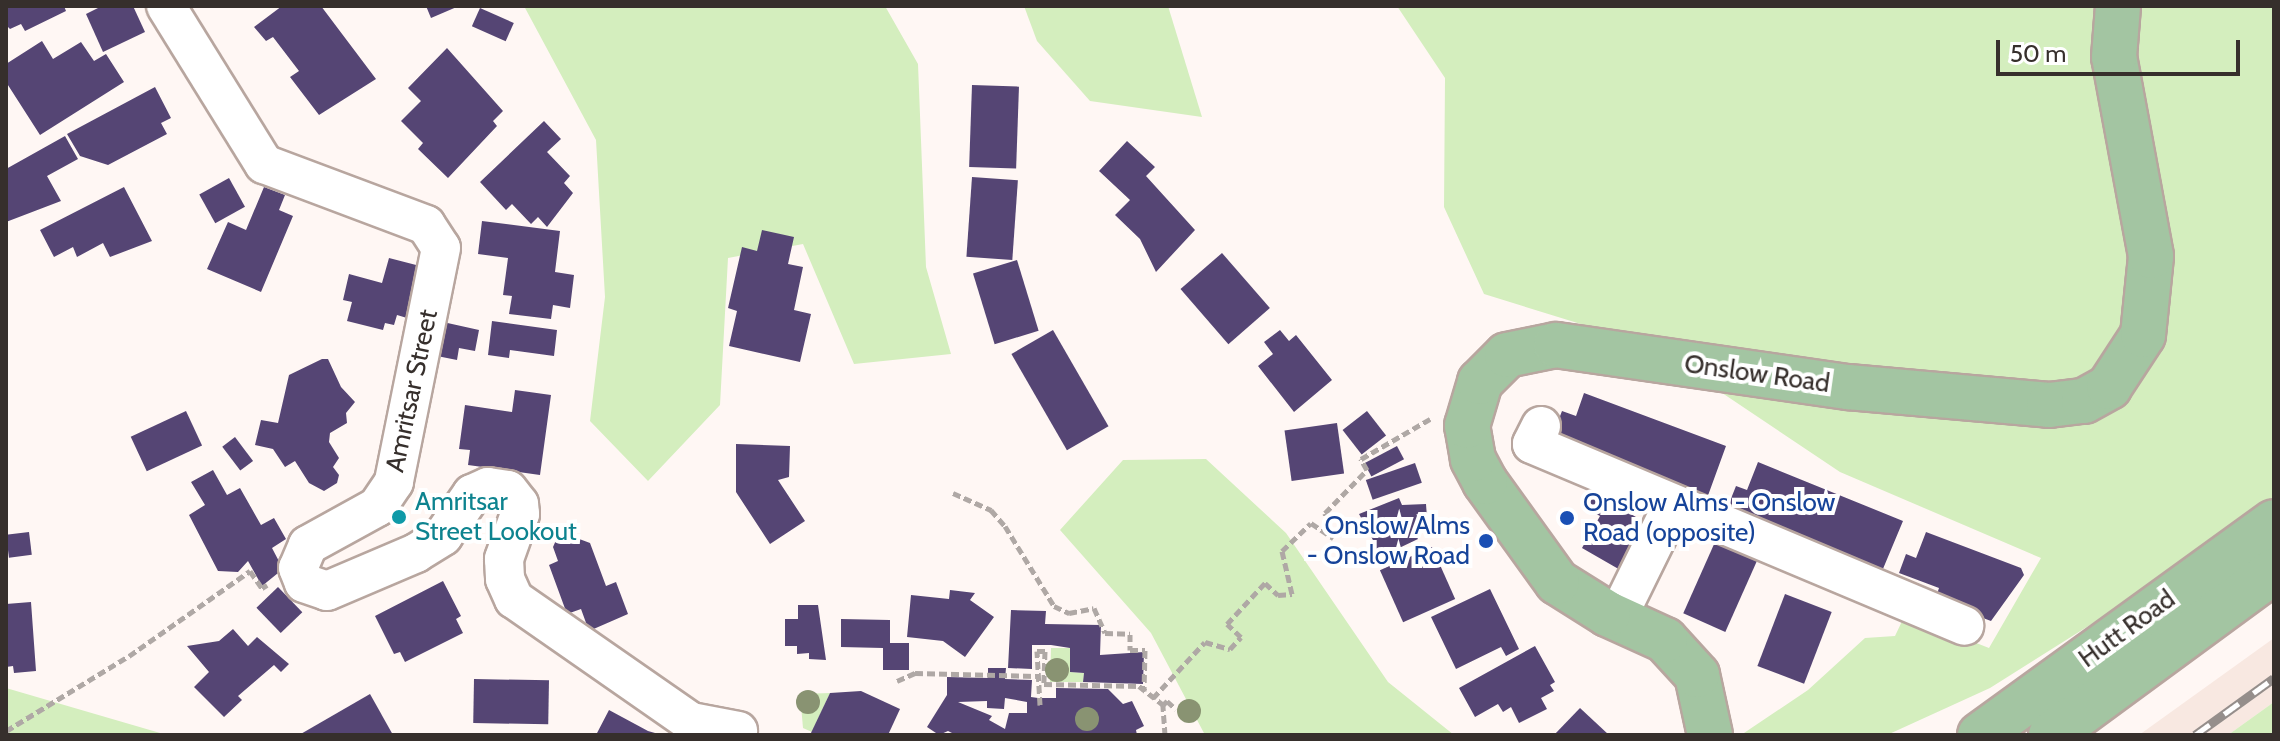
<!DOCTYPE html>
<html>
<head>
<meta charset="utf-8">
<style>
  body { margin:0 }
  #map { position:relative; width:2280px; height:741px; overflow:hidden; background:#fff7f4; font-family:Cabin,sans-serif }
  div>[style] { position:absolute }
  [style*='--x'] { left:calc(var(--x)*1px); top:calc(var(--y)*1px); width:calc(var(--w)*1px); rotate:calc(var(--a)*1deg) }
  .built>* { inset:0; background:#f8e8e1 }
  .green>* { inset:0; background:#d4eebe }
  .building>* { inset:0; background:#554574; transform-origin:0 0 }
  .path>* { height:5px; margin-top:-2.5px; transform-origin:0; background:repeating-linear-gradient(90deg,#afa8a5 0 8px,transparent 0 12px) }
  .roads { filter:drop-shadow(2px 0 #b8a69f) drop-shadow(-2px 0 #b8a69f) drop-shadow(0 2px #b8a69f) drop-shadow(0 -2px #b8a69f) }
  .minor>* { height:38px; margin:-19px; padding:0 19px; transform-origin:19px; border-radius:19px; background:#fff }
  .major>* { height:44px; margin:-22px; padding:0 22px; transform-origin:22px; border-radius:22px; background:#a3c5a2 }
  .rail>* { height:9px; margin-top:-4.5px; transform-origin:0; background:repeating-linear-gradient(90deg,#fff 0 18px,#958e8b 0 36px); box-sizing:border-box; border-block:2px solid #958e8b }
  .trees>* { width:24px; height:24px; margin:-12px; border-radius:50%; background:#899372 }
  .dots>* { width:22px; height:22px; translate:-50% -50%; box-sizing:border-box; border:4px solid #fff; border-radius:50% }
  span { translate:-50% -50%; white-space:nowrap; text-align:center; line-height:1.15; -webkit-text-stroke:8px #fff; paint-order:stroke }
  .street-label { font-size:26px; color:#362f2c }
  .culture-label { font-size:26px; color:#0d838f }
  .left { translate:0 -50%; text-align:left }
  .transit-label { font-size:26px; color:#164399 }
  .right { translate:-100% -50%; text-align:right }
  .frame { position:absolute; inset:0; border:8px solid #362f2c; pointer-events:none }
  .scale { position:absolute; left:1996px; top:40px; width:244px; height:36px; box-sizing:border-box; border:4px solid #362f2c; border-top:0; padding-left:10px; font-size:24px; line-height:28px; white-space:nowrap; color:#362f2c; -webkit-text-stroke:6px #fff; paint-order:stroke }
</style>
</head>
<body>
<div id="map">
  <div class="built">
    <div style="clip-path:polygon(2274px 638px,2274px 702px,2228px 735px,2139px 735px)"></div>
  </div>
  <div class="green">
    <div style="clip-path:polygon(524px 6px,885px 6px,918px 64px,926px 267px,951px 354px,854px 364px,803px 244px,728px 258px,720px 405px,648px 481px,590px 421px,605px 297px,596px 140px)"></div>
    <div style="clip-path:polygon(1024px 6px,1168px 6px,1202px 117px,1090px 101px,1037px 41px)"></div>
    <div style="clip-path:polygon(1397px 6px,2274px 6px,2274px 509px,1990px 688px,1887px 735px,1741px 735px,1808px 690px,1865px 638px,1895px 636px,1905px 615px,1989px 648px,2041px 558px,1840px 472px,1652px 346px,1484px 294px,1444px 207px,1445px 78px)"></div>
    <div style="clip-path:polygon(1206px 459px,1286px 533px,1388px 682px,1454px 735px,1205px 735px,1151px 633px,1060px 530px,1123px 460px)"></div>
    <div style="clip-path:polygon(1051px 648px,1070px 648px,1070px 672px,1084px 673px,1083px 682px,1050px 682px)"></div>
    <div style="clip-path:polygon(6px 688px,167px 735px,6px 735px)"></div>
    <div style="clip-path:polygon(830px 693px,812px 732px,803px 728px,800px 694px)"></div>
    <div style="clip-path:polygon(2274px 702px,2274px 735px,2228px 735px)"></div>
  </div>
  <div class="building">
    <div style="clip-path:polygon(6px 6px,64px 6px,66px 11px,25px 31px,21px 24px,10px 29px,6px 25px)"></div>
    <div style="clip-path:polygon(102px 6px,133px 6px,145px 32px,103px 52px,86px 14px)"></div>
    <div style="clip-path:polygon(282px 6px,321px 6px,376px 79px,319px 115px,290px 77px,299px 71px,273px 37px,266px 41px,254px 27px)"></div>
    <div style="clip-path:polygon(426px 6px,459px 6px,431px 18px)"></div>
    <div style="left:480px;top:8px;width:37px;height:20px;rotate:24deg"></div>
    <div style="clip-path:polygon(42px 41px,53px 59px,81px 42px,94px 61px,106px 54px,124px 82px,40px 135px,6px 82px,6px 64px)"></div>
    <div style="clip-path:polygon(447px 48px,503px 111px,493px 121px,497px 126px,448px 178px,418px 149px,423px 143px,401px 121px,421px 101px,408px 88px)"></div>
    <div style="left:972px;top:85px;width:47px;height:82px;rotate:2deg"></div>
    <div style="clip-path:polygon(155px 87px,171px 118px,161px 123px,167px 134px,108px 165px,80px 156px,67px 134px)"></div>
    <div style="clip-path:polygon(544px 121px,561px 139px,547px 152px,570px 176px,564px 183px,573px 193px,547px 227px,538px 217px,531px 224px,512px 204px,506px 210px,480px 182px)"></div>
    <div style="clip-path:polygon(65px 136px,78px 159px,47px 176px,61px 201px,6px 222px,6px 169px)"></div>
    <div style="clip-path:polygon(1127px 141px,1155px 167px,1146px 176px,1195px 230px,1156px 272px,1140px 239px,1115px 215px,1130px 200px,1099px 171px)"></div>
    <div style="left:972px;top:177px;width:46px;height:80px;rotate:4deg"></div>
    <div style="left:229px;top:178px;width:33px;height:34px;rotate:61deg"></div>
    <div style="clip-path:polygon(124px 187px,152px 241px,110px 257px,103px 243px,77px 257px,73px 247px,54px 257px,40px 230px)"></div>
    <div style="clip-path:polygon(264px 187px,285px 195px,279px 210px,293px 216px,261px 292px,207px 269px,228px 222px,246px 230px)"></div>
    <div style="clip-path:polygon(482px 221px,560px 231px,555px 272px,574px 275px,570px 308px,553px 305px,551px 319px,509px 314px,512px 296px,503px 295px,508px 258px,478px 254px)"></div>
    <div style="clip-path:polygon(762px 230px,794px 237px,788px 264px,803px 267px,794px 310px,811px 314px,800px 362px,729px 346px,737px 311px,728px 308px,742px 247px,757px 251px)"></div>
    <div style="left:1222px;top:253px;width:73px;height:55px;rotate:49deg"></div>
    <div style="clip-path:polygon(389px 258px,420px 266px,407px 318px,397px 315px,394px 325px,385px 323px,383px 330px,347px 321px,352px 302px,343px 300px,349px 274px,382px 283px)"></div>
    <div style="left:1017px;top:260px;width:74px;height:46px;rotate:73deg"></div>
    <div style="clip-path:polygon(492px 321px,557px 330px,554px 356px,510px 350px,509px 358px,488px 355px)"></div>
    <div style="clip-path:polygon(443px 322px,479px 330px,475px 351px,459px 348px,457px 360px,437px 356px)"></div>
    <div style="left:1053px;top:330px;width:111px;height:48px;rotate:60deg"></div>
    <div style="clip-path:polygon(1280px 330px,1289px 341px,1296px 335px,1332px 380px,1294px 412px,1258px 366px,1273px 354px,1264px 342px)"></div>
    <div style="clip-path:polygon(322px 359px,328px 359px,341px 387px,355px 402px,346px 413px,347px 423px,330px 433px,329px 442px,339px 458px,333px 467px,339px 475px,337px 483px,324px 491px,309px 483px,295px 461px,285px 467px,273px 449px,255px 445px,261px 420px,278px 423px,289px 375px)"></div>
    <div style="clip-path:polygon(515px 390px,551px 395px,540px 475px,468px 465px,470px 450px,459px 449px,465px 405px,512px 412px)"></div>
    <div style="clip-path:polygon(1584px 393px,1726px 446px,1706px 501px,1549px 445px,1562px 411px,1576px 416px)"></div>
    <div style="left:186px;top:411px;width:38px;height:61px;rotate:65deg"></div>
    <div style="left:1367px;top:411px;width:31px;height:31px;rotate:52deg"></div>
    <div style="left:1337px;top:423px;width:51px;height:53px;rotate:82deg"></div>
    <div style="left:235px;top:437px;width:30px;height:16px;rotate:53deg"></div>
    <div style="clip-path:polygon(736px 444px,790px 446px,789px 477px,778px 480px,805px 521px,770px 544px,736px 492px)"></div>
    <div style="left:1397px;top:446px;width:15px;height:37px;rotate:62deg"></div>
    <div style="clip-path:polygon(1758px 462px,1903px 521px,1880px 576px,1761px 527px,1763px 520px,1728px 506px,1736px 486px,1747px 490px)"></div>
    <div style="left:1415px;top:463px;width:21px;height:52px;rotate:71deg"></div>
    <div style="clip-path:polygon(213px 470px,227px 495px,240px 488px,261px 525px,274px 518px,286px 539px,272px 548px,283px 569px,262px 586px,248px 561px,238px 572px,218px 571px,189px 515px,205px 505px,191px 482px)"></div>
    <div style="clip-path:polygon(1593px 492px,1648px 524px,1622px 571px,1582px 548px,1600px 516px,1585px 508px)"></div>
    <div style="clip-path:polygon(1399px 498px,1402px 505px,1426px 504px,1428px 531px,1413px 531px,1418px 539px,1376px 559px,1369px 544px,1374px 542px,1359px 514px)"></div>
    <div style="left:29px;top:532px;width:23px;height:23px;rotate:83deg"></div>
    <div style="clip-path:polygon(1926px 532px,2021px 568px,2024px 575px,1991px 621px,1935px 600px,1939px 588px,1899px 573px,1906px 554px,1916px 558px)"></div>
    <div style="clip-path:polygon(566px 534px,590px 543px,606px 586px,616px 582px,628px 614px,589px 631px,581px 609px,567px 614px,549px 565px,558px 561px,553px 547px,557px 538px)"></div>
    <div style="left:1715px;top:542px;width:46px;height:78px;rotate:24deg"></div>
    <div style="left:1432px;top:547px;width:57px;height:57px;rotate:66deg"></div>
    <div style="clip-path:polygon(443px 581px,461px 616px,456px 619px,463px 633px,405px 662px,400px 652px,394px 654px,375px 616px)"></div>
    <div style="left:278px;top:587px;width:35px;height:30px;rotate:46deg"></div>
    <div style="clip-path:polygon(1490px 589px,1519px 649px,1506px 656px,1501px 647px,1456px 669px,1431px 617px)"></div>
    <div style="clip-path:polygon(950px 590px,975px 593px,970px 600px,994px 617px,965px 657px,943px 641px,907px 637px,911px 595px,949px 599px)"></div>
    <div style="left:1785px;top:594px;width:50px;height:77px;rotate:21deg"></div>
    <div style="clip-path:polygon(31px 602px,36px 671px,14px 673px,13px 666px,6px 667px,6px 604px)"></div>
    <div style="clip-path:polygon(798px 605px,818px 605px,826px 660px,809px 659px,809px 653px,797px 654px,797px 646px,785px 646px,785px 619px,798px 619px)"></div>
    <div style="clip-path:polygon(1011px 610px,1046px 611px,1045px 624px,1101px 625px,1100px 655px,1144px 652px,1143px 684px,1083px 682px,1084px 673px,1070px 672px,1070px 648px,1051px 645px,1032px 645px,1032px 669px,1008px 668px)"></div>
    <div style="clip-path:polygon(841px 619px,890px 620px,890px 643px,909px 643px,909px 670px,883px 670px,883px 648px,841px 647px)"></div>
    <div style="clip-path:polygon(233px 629px,248px 646px,257px 637px,289px 664px,281px 672px,274px 665px,238px 696px,242px 700px,224px 717px,194px 687px,209px 672px,187px 646px,219px 641px)"></div>
    <div style="clip-path:polygon(1535px 646px,1555px 682px,1550px 685px,1554px 691px,1541px 698px,1547px 709px,1519px 723px,1511px 707px,1503px 712px,1498px 704px,1475px 717px,1459px 688px)"></div>
    <div style="clip-path:polygon(evenodd,988px 668px,1006px 668px,1005px 679px,1032px 680px,1031px 697px,1038px 698px,1038px 705px,1042px 698px,1056px 698px,1056px 688px,1108px 689px,1123px 704px,1132px 701px,1144px 726px,1136px 730px,1137px 735px,956px 735px,948px 731px,939px 735px,927px 727px,947px 695px,947px 677px,988px 678px,988px 668px,1005px 698px,1027px 702px,1027px 713px,1009px 713px,1005px 729px,989px 720px,992px 716px,958px 702px,987px 701px,987px 708px,1004px 709px,1005px 698px)"></div>
    <div style="left:474px;top:679px;width:75px;height:44px;rotate:1deg"></div>
    <div style="clip-path:polygon(861px 691px,900px 709px,888px 735px,810px 735px,830px 693px)"></div>
    <div style="clip-path:polygon(370px 694px,393px 735px,299px 735px)"></div>
    <div style="clip-path:polygon(1580px 708px,1609px 735px,1554px 735px)"></div>
    <div style="clip-path:polygon(609px 710px,648px 731px,662px 735px,596px 735px)"></div>
  </div>
  <div class="path">
    <div style="--x:953;--y:493;--w:42;--a:24.1"></div>
    <div style="--x:991;--y:510;--w:21;--a:49"></div>
    <div style="--x:1005;--y:526;--w:94;--a:58.5"></div>
    <div style="--x:1054;--y:606;--w:17;--a:25"></div>
    <div style="--x:1069;--y:613;--w:25;--a:-11"></div>
    <div style="--x:1094;--y:608;--w:27;--a:66"></div>
    <div style="--x:1105;--y:633;--w:25;--a:2"></div>
    <div style="--x:1130;--y:634;--w:16;--a:90"></div>
    <div style="--x:1130;--y:650;--w:15;--a:0"></div>
    <div style="--x:1145;--y:650;--w:41;--a:91.4"></div>
    <div style="--x:897;--y:681;--w:20;--a:-24"></div>
    <div style="--x:915;--y:673;--w:121;--a:1.4"></div>
    <div style="--x:1153;--y:698;--w:76;--a:-47.1"></div>
    <div style="--x:1205;--y:642;--w:26;--a:16"></div>
    <div style="--x:1230;--y:649;--w:16;--a:-47"></div>
    <div style="--x:1241;--y:637;--w:19;--a:-137"></div>
    <div style="--x:1227;--y:624;--w:56;--a:-47.2"></div>
    <div style="--x:1265;--y:583;--w:18;--a:43"></div>
    <div style="--x:1278;--y:595;--w:14;--a:-4"></div>
    <div style="--x:1292;--y:594;--w:44;--a:-103.1"></div>
    <div style="--x:1282;--y:551;--w:40;--a:-44"></div>
    <div style="--x:1311;--y:523;--w:27;--a:34"></div>
    <div style="--x:1333;--y:538;--w:26;--a:-108"></div>
    <div style="--x:1325;--y:513;--w:60;--a:-45.7"></div>
    <div style="--x:1367;--y:470;--w:13;--a:-119"></div>
    <div style="--x:1361;--y:459;--w:80;--a:-30.1"></div>
    <div style="--x:1040;--y:705;--w:54;--a:-93.2"></div>
    <div style="--x:1037;--y:651;--w:8;--a:0"></div>
    <div style="--x:1045;--y:651;--w:33;--a:92"></div>
    <div style="--x:1044;--y:684;--w:95;--a:1.2"></div>
    <div style="--x:1139;--y:686;--w:31;--a:38"></div>
    <div style="--x:6;--y:731;--w:144;--a:-31.4"></div>
    <div style="--x:129;--y:656;--w:148;--a:-35.1"></div>
    <div style="--x:250;--y:571;--w:21;--a:55"></div>
    <div style="--x:262;--y:588;--w:6;--a:-31"></div>
    <div style="--x:1165;--y:735;--w:30;--a:-94"></div>
    <div style="--x:1163;--y:705;--w:6;--a:-45"></div>
    <div style="--x:1167;--y:701;--w:12;--a:42"></div>
  </div>
  <div class="roads">
    <div class="minor">
      <div style="--x:166;--y:6;--w:186;--a:58.2"></div>
      <div style="--x:264;--y:164;--w:173;--a:20.6"></div>
      <div style="--x:426;--y:225;--w:27;--a:57"></div>
      <div style="--x:441;--y:248;--w:239;--a:101.4"></div>
      <div style="--x:394;--y:482;--w:30;--a:124"></div>
      <div style="--x:377;--y:507;--w:79;--a:151.2"></div>
      <div style="--x:308;--y:545;--w:25;--a:113"></div>
      <div style="--x:298;--y:568;--w:16;--a:68"></div>
      <div style="--x:304;--y:583;--w:24;--a:19"></div>
      <div style="--x:327;--y:591;--w:97;--a:-23.1"></div>
      <div style="--x:416;--y:553;--w:32;--a:-32"></div>
      <div style="--x:443;--y:536;--w:51;--a:-55.4"></div>
      <div style="--x:472;--y:494;--w:17;--a:-24"></div>
      <div style="--x:488;--y:487;--w:20;--a:9"></div>
      <div style="--x:508;--y:490;--w:18;--a:52"></div>
      <div style="--x:519;--y:504;--w:10;--a:84"></div>
      <div style="--x:520;--y:514;--w:48;--a:109.6"></div>
      <div style="--x:504;--y:559;--w:20;--a:87"></div>
      <div style="--x:505;--y:579;--w:22;--a:66"></div>
      <div style="--x:514;--y:599;--w:216;--a:34.8"></div>
      <div style="--x:691;--y:722;--w:48;--a:10.8"></div>
      <div style="--x:1541;--y:426;--w:20;--a:117"></div>
      <div style="--x:1532;--y:444;--w:469;--a:22.8"></div>
      <div style="--x:1617;--y:618;--w:127;--a:-63.8"></div>
    </div>
    <div class="major">
      <div style="--x:1710;--y:735;--w:61;--a:-102.2"></div>
      <div style="--x:1697;--y:675;--w:47;--a:-132.4"></div>
      <div style="--x:1665;--y:640;--w:63;--a:-155.5"></div>
      <div style="--x:1608;--y:614;--w:60;--a:-147.9"></div>
      <div style="--x:1557;--y:582;--w:123;--a:-125.8"></div>
      <div style="--x:1485;--y:482;--w:26;--a:-118"></div>
      <div style="--x:1473;--y:459;--w:34;--a:-100"></div>
      <div style="--x:1467;--y:426;--w:46;--a:-73.5"></div>
      <div style="--x:1480;--y:382;--w:38;--a:-45"></div>
      <div style="--x:1507;--y:355;--w:50;--a:-11.5"></div>
      <div style="--x:1556;--y:345;--w:295;--a:8.2"></div>
      <div style="--x:1848;--y:387;--w:202;--a:5.1"></div>
      <div style="--x:2049;--y:405;--w:35;--a:-7"></div>
      <div style="--x:2084;--y:401;--w:29;--a:-29"></div>
      <div style="--x:2109;--y:387;--w:62;--a:-56.8"></div>
      <div style="--x:2143;--y:335;--w:79;--a:-84.2"></div>
      <div style="--x:2151;--y:256;--w:202;--a:-100.5"></div>
      <div style="--x:2114;--y:57;--w:51;--a:-85.5"></div>
      <div style="--x:1980;--y:735;--w:363;--a:-35.9"></div>
      <div style="--x:2051;--y:735;--w:277;--a:-36.3"></div>
    </div>
  </div>
  <div class="rail">
    <div style="--x:2195;--y:735;--w:97;--a:-35.8"></div>
  </div>
  <div class="trees">
    <div style="left:1057px;top:670px"></div>
    <div style="left:808px;top:702px"></div>
    <div style="left:1189px;top:711px"></div>
    <div style="left:1087px;top:719px"></div>
  </div>
  <div class="dots">
    <div style="left:399px;top:517px;background:#0f9aa8"></div>
    <div style="left:1567px;top:518px;background:#1a4fb4"></div>
    <div style="left:1486px;top:541px;background:#1a4fb4"></div>
  </div>
  <div class="street-label">
    <span style="left:1757px;top:374px;rotate:8deg">Onslow Road</span>
    <span style="left:412px;top:391px;rotate:-78deg">Amritsar Street</span>
    <span style="left:2127px;top:629px;rotate:-36deg">Hutt Road</span>
  </div>
  <div class="culture-label">
    <span class="left" style="left:415px;top:517px">Amritsar<br>Street Lookout</span>
  </div>
  <div class="transit-label">
    <span class="left" style="left:1583px;top:518px">Onslow Alms - Onslow<br>Road (opposite)</span>
    <span class="right" style="left:1470px;top:541px">Onslow Alms<br>- Onslow Road</span>
  </div>
  <div class="frame"></div>
  <div class="scale">50 m</div>
</div>
</body>
</html>
